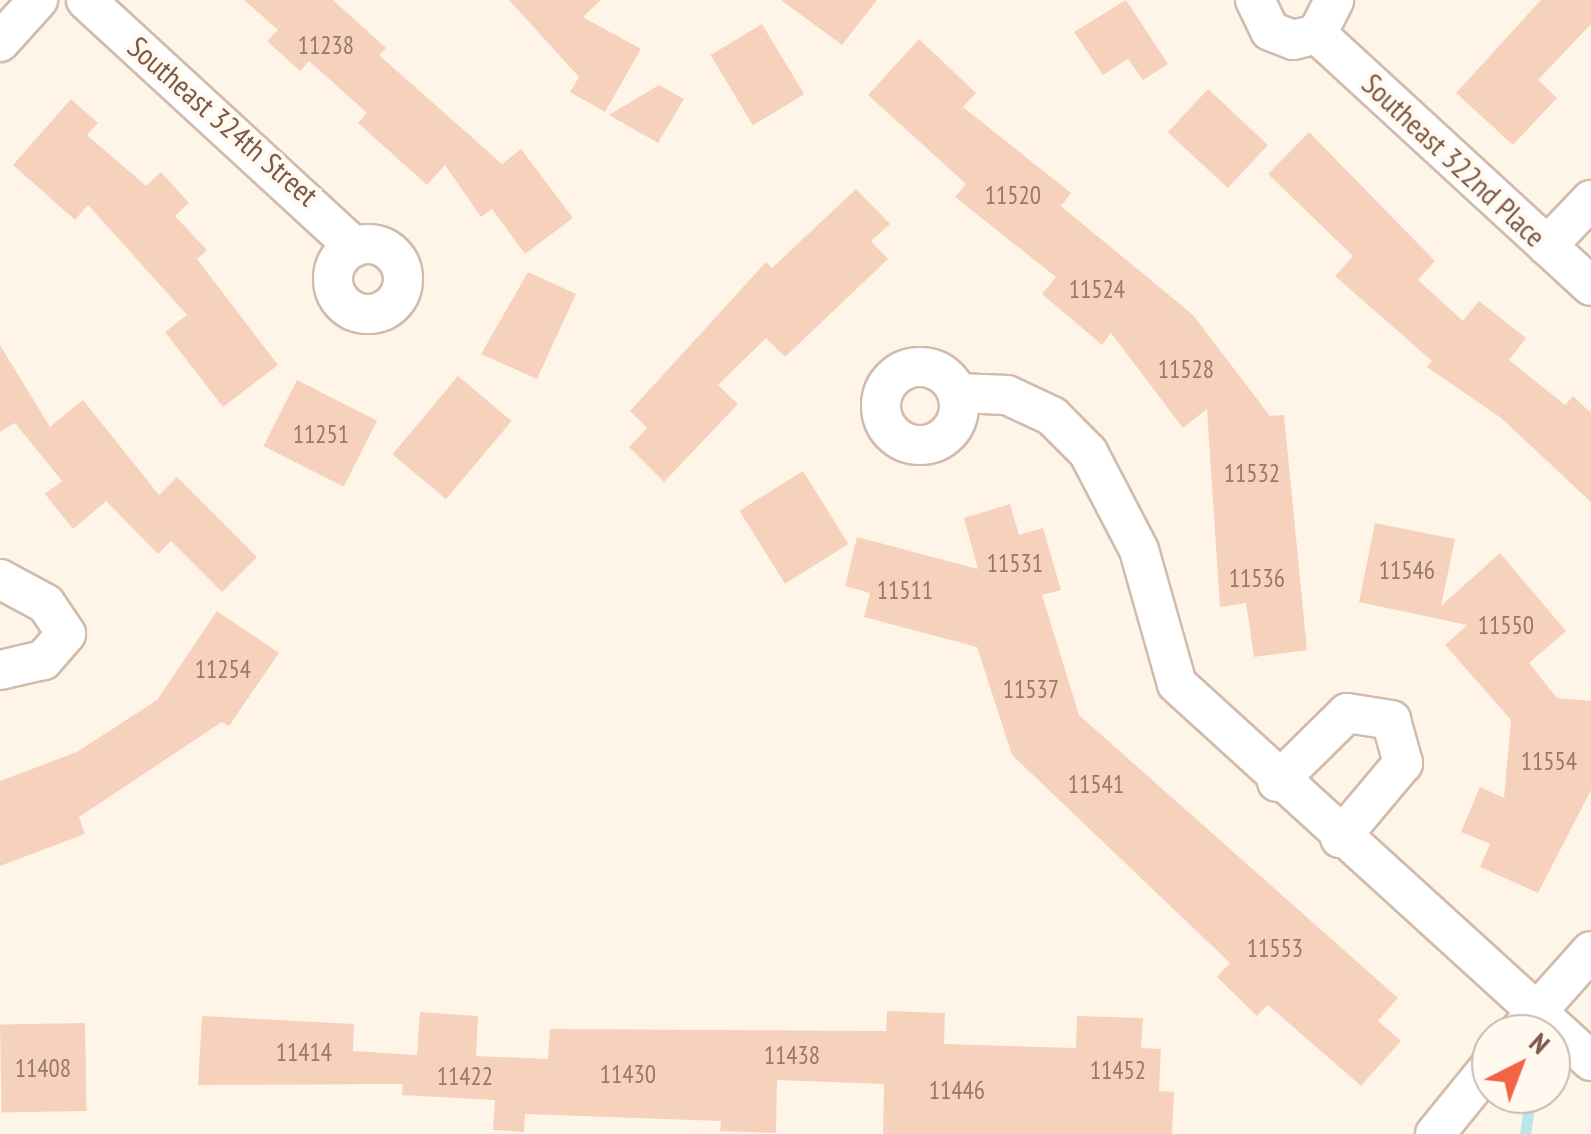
<!DOCTYPE html>
<html>
<head>
<meta charset="utf-8">
<style>
  body { margin:0 }
  #map { position:relative; width:1591px; height:1134px; overflow:hidden; background:#fef5e8; font-family:"PT Sans Narrow",sans-serif }
  div>[style] { position:absolute }
  [style*='--x'] { left:calc(var(--x)*1px); top:calc(var(--y)*1px); width:calc(var(--w)*1px); rotate:calc(var(--a)*1deg) }
  .stream>* { height:11px; margin:-5.5px; padding:0 5.5px; transform-origin:5.5px; border-radius:5.5px; background:#bae5ea }
  .building>* { inset:0; background:#f6d2bd; transform-origin:0 0 }
  .roads { filter:drop-shadow(2px 0 #d2bbac) drop-shadow(-2px 0 #d2bbac) drop-shadow(0 2px #d2bbac) drop-shadow(0 -2px #d2bbac) }
  .street>* { height:38px; margin:-19px; padding:0 19px; transform-origin:19px; border-radius:19px; background:#fff }
  .street>.ring { margin:-19px; padding:0; box-sizing:content-box; background:none; border:38px solid #fff; border-radius:50% }
  span { translate:-50% -50%; white-space:nowrap; text-align:center; line-height:1.15; -webkit-text-stroke:8px #fff9f0; paint-order:stroke }
  .number-label { font-size:25px; color:#9a7766 }
  .number-label span { -webkit-text-stroke-width:0 }
  .street-label { font-size:30px; color:#7b5949 }
  .north { position:absolute; left:1471px; top:1014px; width:100px; height:100px; box-sizing:border-box; background:#fff9f0; border:2px solid #cab9ad; border-radius:50%; rotate:42deg; font-size:28px; font-weight:700; line-height:40px; text-align:center; color:#7b5949 }
  .north::after { content:''; display:block; margin:auto; width:35px; height:45px; background:#f16445; clip-path:polygon(50% 0,100% 100%,50% 72%,0 100%) }
</style>
</head>
<body>
<div id="map">
  <div class="stream">
    <div style="--x:1525;--y:1134;--w:40;--a:-81.5"></div>
  </div>
  <div class="building">
    <div style="clip-path:polygon(244px 0,333px 0,386px 48px,379px 55px,502px 164px,521px 149px,573px 218px,525px 254px,492px 209px,481px 217px,445px 165px,427px 185px,358px 123px,367px 113px,309px 61px,300px 71px,267px 41px,278px 30px)"></div>
    <div style="clip-path:polygon(509px 0,601px 0,583px 17px,641px 49px,605px 112px,570px 92px,579px 77px)"></div>
    <div style="clip-path:polygon(781px 0,877px 0,842px 45px)"></div>
    <div style="clip-path:polygon(1126px 0,1168px 64px,1143px 80px,1128px 59px,1103px 75px,1074px 32px)"></div>
    <div style="clip-path:polygon(1541px 0,1591px 0,1591px 24px,1538px 80px,1557px 98px,1513px 145px,1456px 93px)"></div>
    <div style="left:762px;top:24px;width:82px;height:60px;rotate:59deg"></div>
    <div style="clip-path:polygon(919px 39px,976px 93px,963px 107px,1071px 193px,1061px 206px,1193px 315px,1270px 416px,1284px 415px,1307px 650px,1254px 657px,1246px 603px,1220px 607px,1207px 409px,1183px 428px,1111px 333px,1102px 345px,1042px 294px,1056px 277px,955px 197px,966px 184px,868px 95px)"></div>
    <div style="clip-path:polygon(659px 85px,684px 99px,658px 143px,609px 115px)"></div>
    <div style="left:1208px;top:89px;width:82px;height:59px;rotate:43deg"></div>
    <div style="clip-path:polygon(71px 99px,98px 123px,87px 135px,146px 186px,161px 172px,189px 203px,175px 216px,207px 250px,197px 259px,278px 365px,223px 407px,165px 332px,187px 315px,88px 205px,75px 220px,13px 165px)"></div>
    <div style="clip-path:polygon(1309px 132px,1435px 261px,1418px 280px,1463px 321px,1479px 301px,1526px 338px,1509px 360px,1565px 405px,1573px 396px,1591px 413px,1591px 502px,1501px 418px,1427px 367px,1432px 361px,1335px 276px,1353px 256px,1268px 174px)"></div>
    <div style="clip-path:polygon(856px 189px,890px 224px,871px 241px,888px 259px,785px 357px,766px 338px,718px 385px,738px 404px,664px 482px,629px 447px,647px 428px,630px 411px,766px 262px,772px 268px)"></div>
    <div style="clip-path:polygon(528px 272px,576px 294px,537px 379px,481px 354px)"></div>
    <div style="clip-path:polygon(0 345px,50px 427px,83px 400px,159px 495px,177px 477px,257px 557px,222px 592px,171px 541px,158px 554px,106px 501px,73px 529px,45px 494px,62px 481px,15px 423px,0 432px)"></div>
    <div style="left:458px;top:376px;width:70px;height:102px;rotate:40deg"></div>
    <div style="left:297px;top:380px;width:90px;height:74px;rotate:27deg"></div>
    <div style="left:803px;top:471px;width:86px;height:75px;rotate:58deg"></div>
    <div style="clip-path:polygon(1010px 504px,1019px 535px,1043px 528px,1061px 590px,1042px 595px,1079px 715px,1398px 998px,1378px 1021px,1401px 1041px,1361px 1086px,1268px 1005px,1257px 1016px,1217px 977px,1230px 963px,1012px 755px,977px 647px,864px 617px,870px 593px,845px 586px,857px 537px,978px 569px,964px 518px)"></div>
    <div style="clip-path:polygon(1375px 523px,1455px 539px,1441px 606px,1500px 553px,1566px 631px,1529px 663px,1557px 698px,1591px 701px,1591px 790px,1538px 893px,1480px 867px,1490px 844px,1461px 832px,1480px 787px,1504px 798px,1511px 720px,1445px 645px,1467px 625px,1359px 602px)"></div>
    <div style="clip-path:polygon(217px 611px,279px 653px,229px 726px,222px 722px,79px 817px,85px 834px,0 866px,0 781px,77px 752px,157px 700px)"></div>
    <div style="clip-path:polygon(887px 1011px,945px 1013px,944px 1044px,1076px 1048px,1077px 1016px,1143px 1018px,1141px 1048px,1161px 1049px,1159px 1091px,1174px 1092px,1172px 1134px,883px 1134px,884px 1084px,777px 1080px,776px 1133px,720px 1131px,721px 1121px,525px 1114px,524px 1132px,493px 1130px,495px 1100px,402px 1095px,403px 1084px,198px 1085px,202px 1016px,354px 1024px,353px 1051px,417px 1055px,420px 1012px,478px 1016px,476px 1056px,548px 1059px,550px 1029px,886px 1031px)"></div>
    <div style="left:85px;top:1023px;width:88px;height:85px;rotate:89deg"></div>
  </div>
  <div class="roads">
    <div class="street">
      <div style="--x:86;--y:0;--w:365;--a:42.6"></div>
      <div style="--x:1255;--y:0;--w:34;--a:64"></div>
      <div style="--x:1270;--y:31;--w:25;--a:21"></div>
      <div style="--x:1293;--y:40;--w:25;--a:-14"></div>
      <div style="--x:1317;--y:34;--w:38;--a:-63"></div>
      <div style="--x:1317;--y:34;--w:372;--a:42.6"></div>
      <div style="--x:0;--y:42;--w:57;--a:-47.9"></div>
      <div class="ring" style="left:333px;top:244px;width:32px;height:32px"></div>
      <div style="--x:1547;--y:246;--w:64;--a:-46.3"></div>
      <div class="ring" style="left:881px;top:367px;width:40px;height:40px"></div>
      <div style="--x:957;--y:393;--w:50;--a:2.3"></div>
      <div style="--x:1007;--y:395;--w:50;--a:25"></div>
      <div style="--x:1052;--y:416;--w:51;--a:45"></div>
      <div style="--x:1088;--y:452;--w:110;--a:62.5"></div>
      <div style="--x:1139;--y:550;--w:139;--a:74.2"></div>
      <div style="--x:1177;--y:684;--w:560;--a:42.32"></div>
      <div style="--x:0;--y:579;--w:52;--a:28.5"></div>
      <div style="--x:46;--y:604;--w:36;--a:56"></div>
      <div style="--x:66;--y:634;--w:35;--a:131"></div>
      <div style="--x:43;--y:660;--w:44;--a:166.9"></div>
      <div style="--x:1277;--y:782;--w:98;--a:-44.6"></div>
      <div style="--x:1347;--y:713;--w:45;--a:9"></div>
      <div style="--x:1391;--y:720;--w:45;--a:74.4"></div>
      <div style="--x:1403;--y:763;--w:98;--a:130"></div>
      <div style="--x:1517;--y:1034;--w:111;--a:-48.3"></div>
      <div style="--x:1435;--y:1134;--w:89;--a:-50.9"></div>
    </div>
  </div>
  <div class="number-label">
    <span style="left:326px;top:45px">11238</span>
    <span style="left:1013px;top:195px">11520</span>
    <span style="left:1097px;top:289px">11524</span>
    <span style="left:1186px;top:369px">11528</span>
    <span style="left:321px;top:434px">11251</span>
    <span style="left:1252px;top:473px">11532</span>
    <span style="left:1015px;top:563px">11531</span>
    <span style="left:1407px;top:570px">11546</span>
    <span style="left:1257px;top:578px">11536</span>
    <span style="left:905px;top:590px">11511</span>
    <span style="left:1506px;top:625px">11550</span>
    <span style="left:223px;top:669px">11254</span>
    <span style="left:1031px;top:689px">11537</span>
    <span style="left:1549px;top:761px">11554</span>
    <span style="left:1096px;top:784px">11541</span>
    <span style="left:1275px;top:948px">11553</span>
    <span style="left:304px;top:1052px">11414</span>
    <span style="left:792px;top:1055px">11438</span>
    <span style="left:43px;top:1068px">11408</span>
    <span style="left:1118px;top:1070px">11452</span>
    <span style="left:628px;top:1074px">11430</span>
    <span style="left:465px;top:1076px">11422</span>
    <span style="left:957px;top:1090px">11446</span>
  </div>
  <div class="street-label">
    <span style="left:223px;top:121px;rotate:41deg">Southeast 324th Street</span>
    <span style="left:1454px;top:160px;rotate:43deg">Southeast 322nd Place</span>
  </div>
  <div class="north">N</div>
</div>
</body>
</html>
